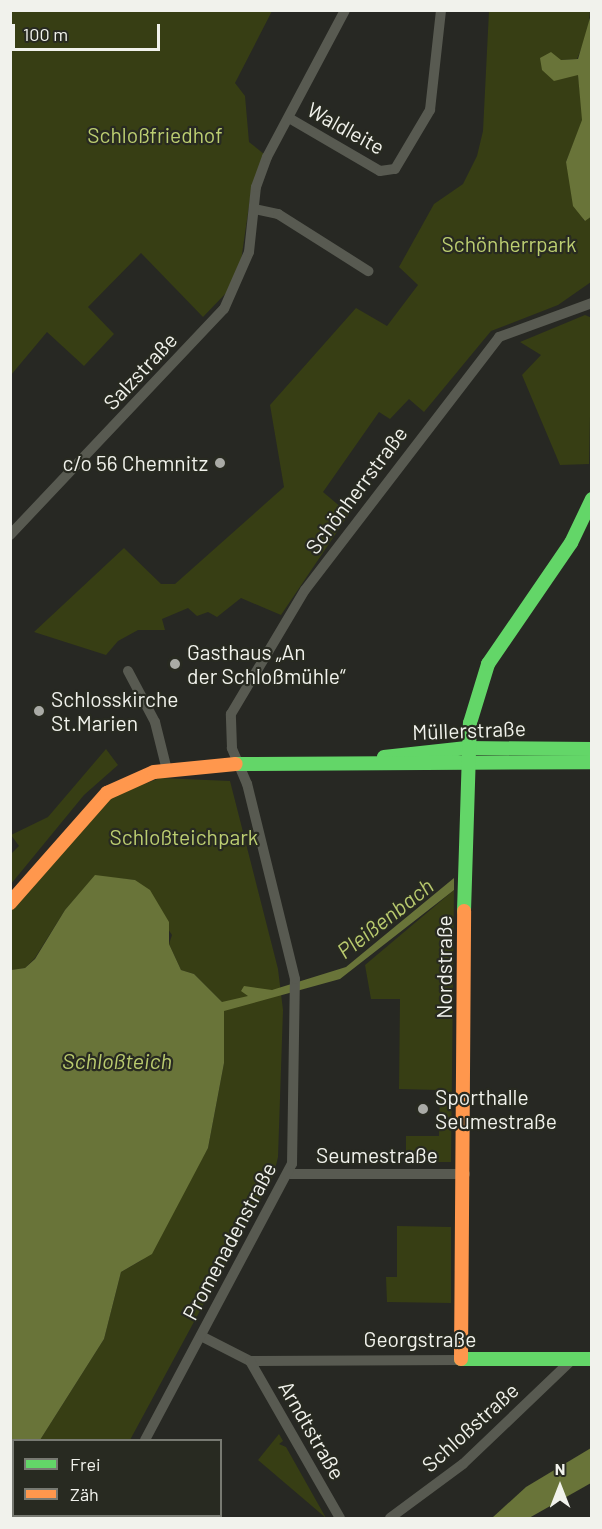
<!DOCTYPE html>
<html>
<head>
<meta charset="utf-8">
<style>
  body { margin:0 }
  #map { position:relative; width:602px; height:1529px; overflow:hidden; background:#272823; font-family:Barlow,sans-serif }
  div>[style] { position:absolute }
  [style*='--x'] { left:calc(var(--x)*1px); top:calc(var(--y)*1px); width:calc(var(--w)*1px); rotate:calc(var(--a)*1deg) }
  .green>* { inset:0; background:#373e14 }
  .water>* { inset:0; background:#697439 }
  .street>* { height:10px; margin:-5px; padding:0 5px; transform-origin:5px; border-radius:5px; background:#585a51 }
  .fast>* { height:14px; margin:-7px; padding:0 7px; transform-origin:7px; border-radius:7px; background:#63d668 }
  .slow>* { height:14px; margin:-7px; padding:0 7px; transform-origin:7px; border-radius:7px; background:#ff974d }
  .dots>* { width:16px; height:16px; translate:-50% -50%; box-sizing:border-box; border:3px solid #282a21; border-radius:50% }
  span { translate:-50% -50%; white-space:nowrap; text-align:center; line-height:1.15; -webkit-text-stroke:4.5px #282a21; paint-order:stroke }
  .street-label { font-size:21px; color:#f1f2ec }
  .park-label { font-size:21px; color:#bcce71 }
  .poi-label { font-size:21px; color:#f1f2ec }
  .right { translate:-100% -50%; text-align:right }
  .left { translate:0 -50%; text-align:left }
  .water-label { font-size:22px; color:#b9ca6e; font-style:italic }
  .frame { position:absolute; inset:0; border:12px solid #f1f2ec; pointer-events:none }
  .legend { position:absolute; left:12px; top:1439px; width:210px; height:78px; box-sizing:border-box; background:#282a21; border:2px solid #787a72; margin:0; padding:8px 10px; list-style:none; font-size:18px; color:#f1f2ec }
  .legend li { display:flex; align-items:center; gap:12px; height:30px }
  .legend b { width:30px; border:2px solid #787a72 }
  .north { position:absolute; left:530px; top:1457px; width:60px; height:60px; -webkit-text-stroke:4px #282a21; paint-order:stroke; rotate:0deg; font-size:16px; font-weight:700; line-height:24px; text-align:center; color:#f1f2ec }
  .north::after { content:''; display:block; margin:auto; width:21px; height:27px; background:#f1f2ec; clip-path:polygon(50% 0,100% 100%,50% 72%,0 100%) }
  .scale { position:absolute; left:12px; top:24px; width:148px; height:27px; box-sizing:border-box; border:3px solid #f1f2ec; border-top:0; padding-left:8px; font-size:18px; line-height:21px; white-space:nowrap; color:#f1f2ec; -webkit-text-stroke:4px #282a21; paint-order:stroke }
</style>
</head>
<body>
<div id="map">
  <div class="green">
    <div style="clip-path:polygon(10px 11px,272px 11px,235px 83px,245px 96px,249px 142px,264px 154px,252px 185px,241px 261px,227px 292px,203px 317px,141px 253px,88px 307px,114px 334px,84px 366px,47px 332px,11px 375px)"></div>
    <div style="clip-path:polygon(489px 11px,590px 11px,588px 33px,577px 59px,561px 60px,564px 74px,578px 74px,583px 120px,566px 162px,584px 221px,591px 216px,591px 282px,558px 305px,491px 331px,424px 412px,409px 399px,390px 419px,379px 412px,323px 492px,349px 514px,281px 615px,241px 598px,217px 617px,208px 612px,197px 616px,188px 608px,162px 619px,165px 630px,138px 630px,118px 641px,106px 655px,34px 632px,124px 548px,161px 584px,175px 584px,284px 487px,270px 405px,356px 308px,387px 326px,418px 285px,399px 267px,434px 204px,463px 184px,477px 156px,483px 131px)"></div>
    <div style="clip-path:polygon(585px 315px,592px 318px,589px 464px,560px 465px,522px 375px,541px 355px,520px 342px)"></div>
    <div style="clip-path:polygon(106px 749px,118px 765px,84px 795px,11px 884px,11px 854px,19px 846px,11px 835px,48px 817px)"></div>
    <div style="clip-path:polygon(160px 778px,230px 781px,278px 969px,283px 1010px,278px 1157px,274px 1174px,130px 1440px,40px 1440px,104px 1339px,121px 1272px,142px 1260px,208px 1148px,224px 1063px,222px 1002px,194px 974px,181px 970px,169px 944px,172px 935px,135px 880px,95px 876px,65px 910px,35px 958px,25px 968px,11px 970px,11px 906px,112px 796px)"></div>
    <div style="clip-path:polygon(454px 890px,451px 1162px,415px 1162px,415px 1157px,406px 1162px,406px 1136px,439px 1136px,440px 1090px,399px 1089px,400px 999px,371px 999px,365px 965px)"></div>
    <div style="clip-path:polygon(397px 1226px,451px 1227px,451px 1303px,387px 1302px,386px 1277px,397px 1277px)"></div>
    <div style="clip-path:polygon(279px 1434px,283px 1441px,279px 1444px,286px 1447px,326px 1518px,258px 1460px)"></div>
  </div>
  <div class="water">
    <div style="clip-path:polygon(592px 11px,592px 216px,585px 221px,573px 206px,566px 162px,582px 120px,578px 75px,554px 81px,542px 70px,540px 58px,551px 52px,561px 60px,578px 59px)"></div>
    <div style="clip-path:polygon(95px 875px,135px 880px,150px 890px,169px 922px,169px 944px,181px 970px,194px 974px,222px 1002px,248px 996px,241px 991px,244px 986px,272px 990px,346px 967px,454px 878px,454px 890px,340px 979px,224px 1011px,224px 1063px,208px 1148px,152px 1254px,121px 1272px,104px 1339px,40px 1440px,14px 1440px,11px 1512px,11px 970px,25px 968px,35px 959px,65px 910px)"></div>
    <div style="clip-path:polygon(591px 1448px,591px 1483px,529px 1518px,492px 1518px,526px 1487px)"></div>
  </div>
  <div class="street">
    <div style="--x:289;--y:118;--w:105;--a:30.2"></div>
    <div style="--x:380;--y:171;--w:15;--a:-8"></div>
    <div style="--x:395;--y:169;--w:69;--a:-59.3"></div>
    <div style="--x:430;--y:110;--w:101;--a:-83.7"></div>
    <div style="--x:254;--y:209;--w:25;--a:12"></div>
    <div style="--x:278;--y:214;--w:107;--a:32.3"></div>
    <div style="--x:10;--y:535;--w:311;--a:-46.6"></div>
    <div style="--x:224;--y:309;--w:62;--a:-66.3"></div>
    <div style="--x:249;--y:252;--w:65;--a:-83.9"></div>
    <div style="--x:256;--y:187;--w:32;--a:-70"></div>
    <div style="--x:267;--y:157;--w:166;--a:-62"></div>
    <div style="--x:128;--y:671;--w:58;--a:62.1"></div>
    <div style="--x:155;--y:722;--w:49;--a:76"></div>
    <div style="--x:290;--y:1174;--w:175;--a:0"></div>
    <div style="--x:201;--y:1336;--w:55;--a:27"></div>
    <div style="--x:250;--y:1361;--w:211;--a:-0.3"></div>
    <div style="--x:250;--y:1361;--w:181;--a:60.2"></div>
    <div style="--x:145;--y:1440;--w:313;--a:-62"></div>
    <div style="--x:292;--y:1164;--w:185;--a:-89.1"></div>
    <div style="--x:295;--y:979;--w:201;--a:-103.8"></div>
    <div style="--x:247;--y:784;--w:39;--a:-113"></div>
    <div style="--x:232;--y:748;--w:34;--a:-92"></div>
    <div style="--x:231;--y:714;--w:144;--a:-59.2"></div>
    <div style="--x:305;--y:590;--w:319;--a:-52.5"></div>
    <div style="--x:499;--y:337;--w:99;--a:-20.1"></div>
    <div style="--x:101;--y:1518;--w:3;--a:-45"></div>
    <div style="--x:390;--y:1518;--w:91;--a:-36.5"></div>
    <div style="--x:463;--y:1464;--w:151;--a:-43.7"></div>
  </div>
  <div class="fast">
    <div style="--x:384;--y:757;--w:83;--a:-6.2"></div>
    <div style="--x:467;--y:748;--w:125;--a:0.5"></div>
    <div style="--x:236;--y:764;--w:356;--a:-0.3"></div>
    <div style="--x:464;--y:911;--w:188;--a:-88.2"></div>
    <div style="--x:470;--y:723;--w:62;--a:-73"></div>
    <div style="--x:488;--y:664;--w:147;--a:-55.6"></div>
    <div style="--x:571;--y:543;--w:49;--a:-64.5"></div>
    <div style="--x:461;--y:1359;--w:131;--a:0"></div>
  </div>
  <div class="slow">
    <div style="--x:10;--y:903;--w:147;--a:-48.6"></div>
    <div style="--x:107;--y:793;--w:51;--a:-24.1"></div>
    <div style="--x:154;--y:772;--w:82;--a:-5.6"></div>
    <div style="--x:461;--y:1359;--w:448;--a:-89.6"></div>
  </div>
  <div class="dots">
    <div style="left:220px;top:463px;background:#aaaba6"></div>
    <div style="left:175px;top:664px;background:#aaaba6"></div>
    <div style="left:39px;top:711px;background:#aaaba6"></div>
    <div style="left:423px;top:1109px;background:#aaaba6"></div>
  </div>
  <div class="street-label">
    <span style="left:346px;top:128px;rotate:29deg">Waldleite</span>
    <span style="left:140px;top:371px;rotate:-47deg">Salzstraße</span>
    <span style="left:356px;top:490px;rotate:-53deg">Schönherrstraße</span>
    <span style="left:469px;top:730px;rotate:-2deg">Müllerstraße</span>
    <span style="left:444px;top:967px;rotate:-90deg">Nordstraße</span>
    <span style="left:377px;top:1155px">Seumestraße</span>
    <span style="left:229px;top:1241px;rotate:-62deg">Promenadenstraße</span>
    <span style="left:420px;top:1339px">Georgstraße</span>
    <span style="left:470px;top:1427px;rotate:-42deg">Schloßstraße</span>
    <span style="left:312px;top:1430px;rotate:60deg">Arndtstraße</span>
  </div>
  <div class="park-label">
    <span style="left:155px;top:135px">Schloßfriedhof</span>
    <span style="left:509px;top:244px">Schönherrpark</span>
    <span style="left:184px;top:837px">Schloßteichpark</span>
  </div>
  <div class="poi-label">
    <span class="right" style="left:208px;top:463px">c/o 56 Chemnitz</span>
    <span class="left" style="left:187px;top:664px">Gasthaus „An<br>der Schloßmühle“</span>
    <span class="left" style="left:51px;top:711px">Schlosskirche<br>St.Marien</span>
    <span class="left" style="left:435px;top:1109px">Sporthalle<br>Seumestraße</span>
  </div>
  <div class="water-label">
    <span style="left:385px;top:918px;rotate:-38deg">Pleißenbach</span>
    <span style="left:117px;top:1061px">Schloßteich</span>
  </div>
  <div class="frame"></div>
  <ul class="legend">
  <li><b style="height:8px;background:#63d668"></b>Frei</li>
  <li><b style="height:8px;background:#ff974d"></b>Zäh</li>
  </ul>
  <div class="north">N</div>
  <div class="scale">100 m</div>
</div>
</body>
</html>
